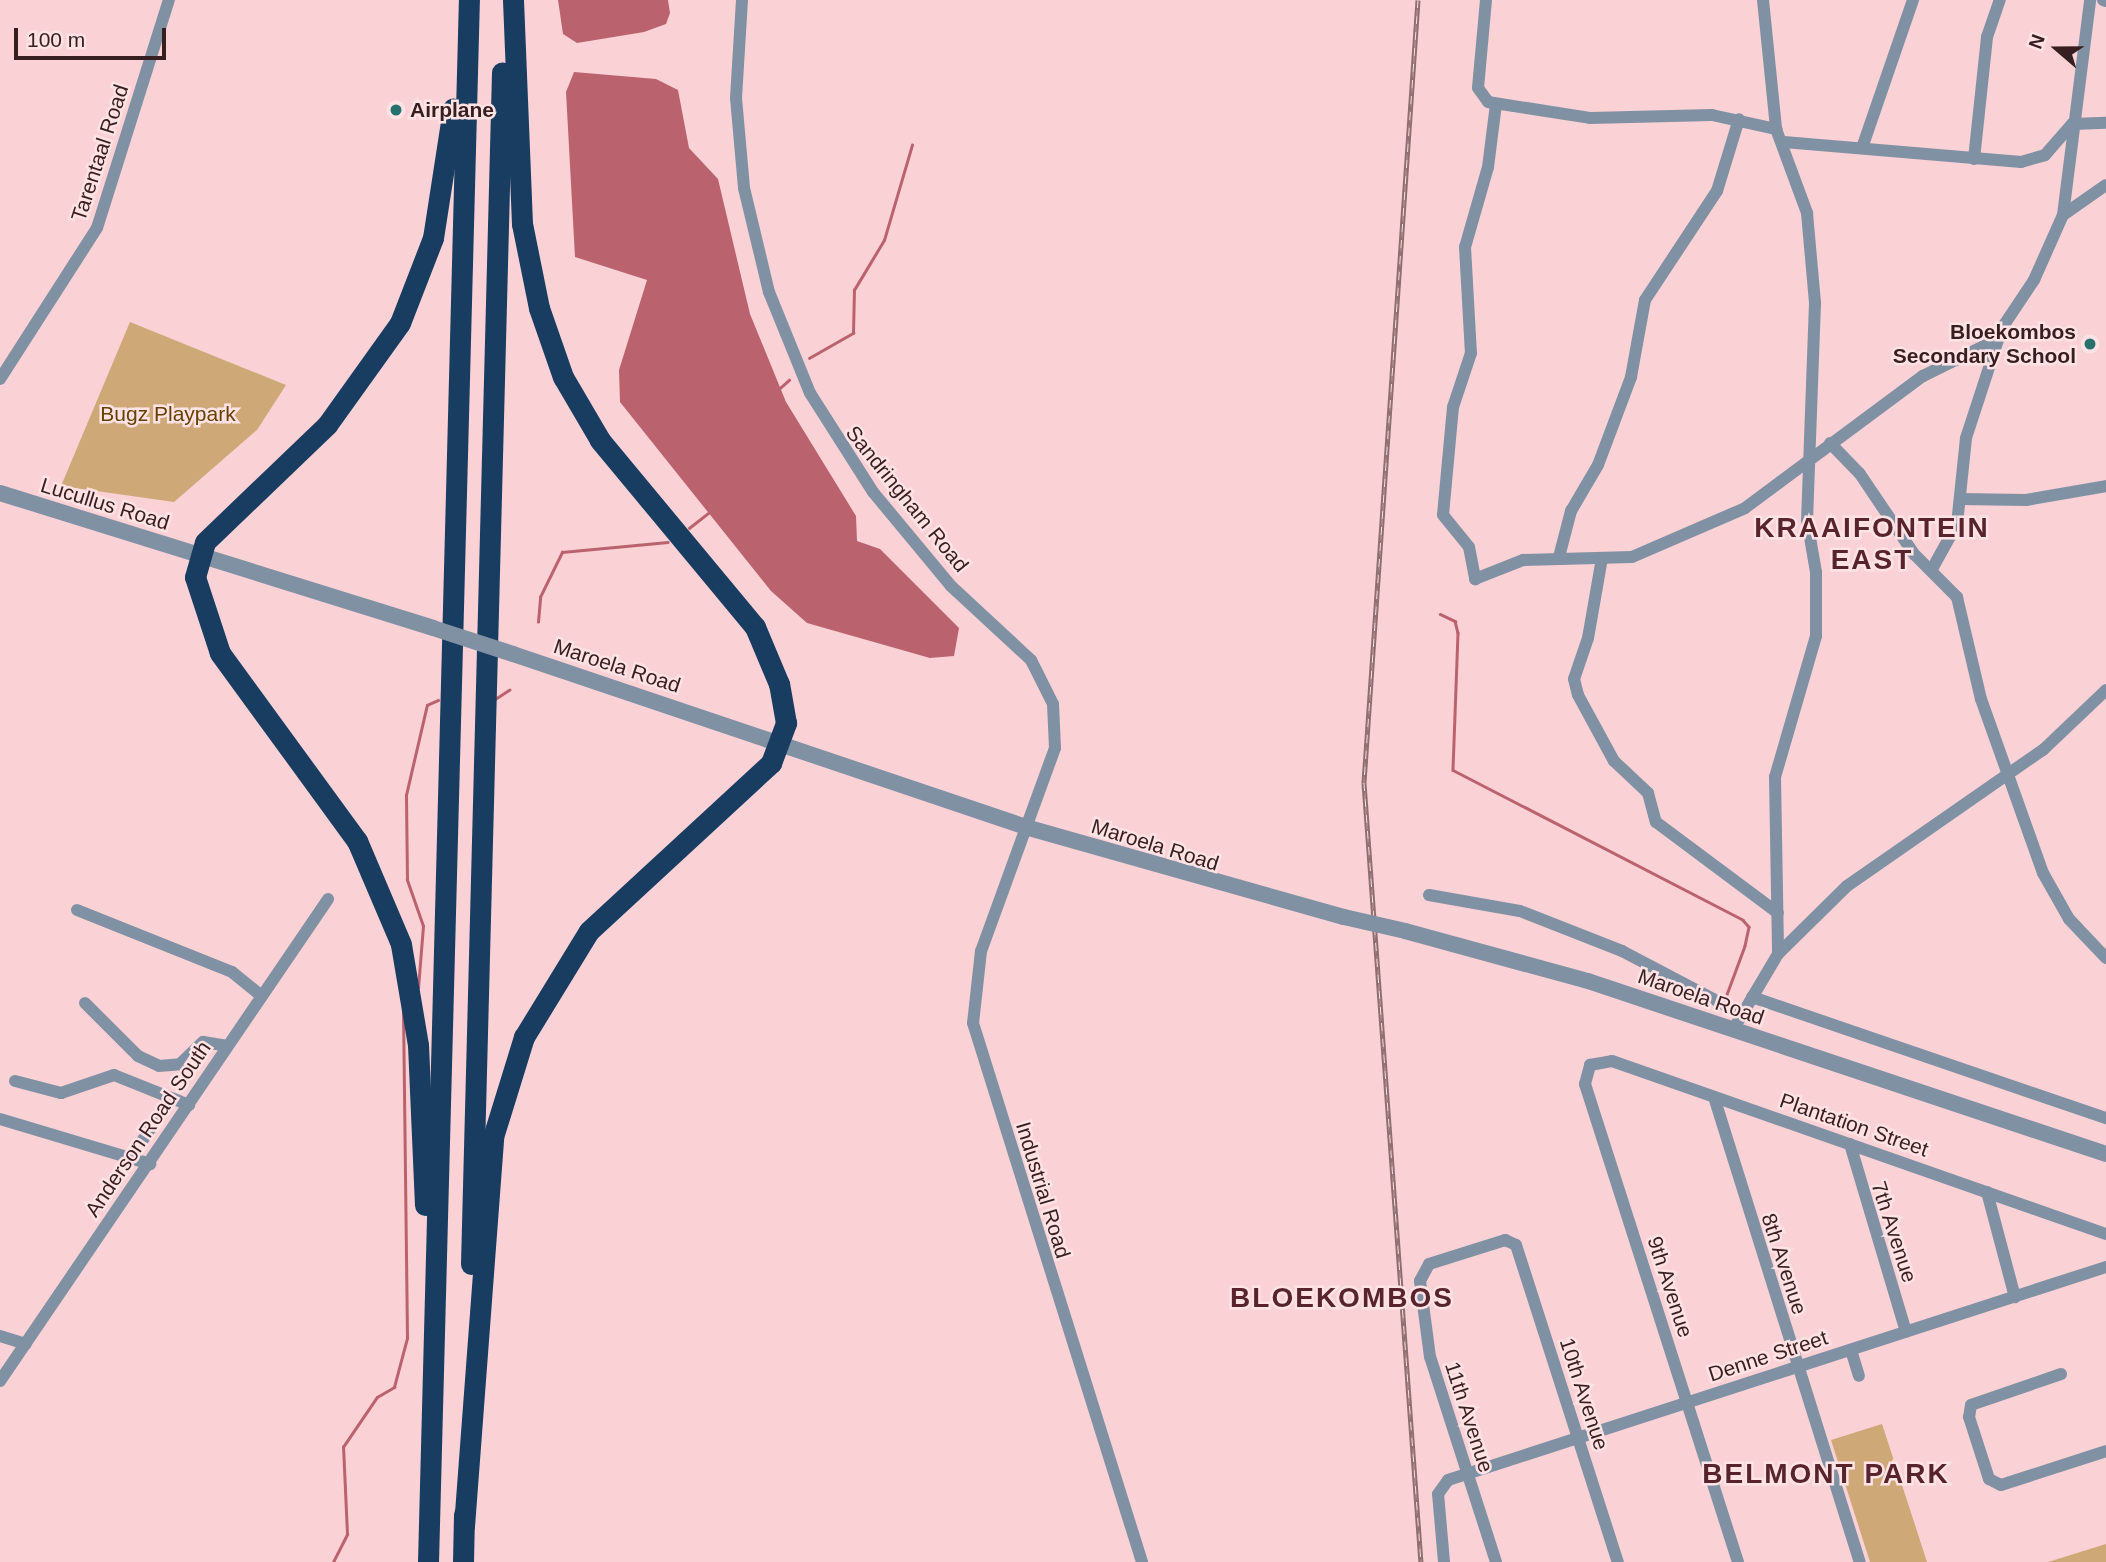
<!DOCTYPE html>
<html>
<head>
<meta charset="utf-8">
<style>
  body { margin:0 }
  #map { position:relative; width:2106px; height:1562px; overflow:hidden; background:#fad1d5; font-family:Arial,sans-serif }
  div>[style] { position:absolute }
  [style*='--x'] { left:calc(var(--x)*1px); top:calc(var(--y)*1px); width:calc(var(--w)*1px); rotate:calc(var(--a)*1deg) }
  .green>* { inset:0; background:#cfa878 }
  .water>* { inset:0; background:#bb626f }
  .stream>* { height:2.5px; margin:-1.25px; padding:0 1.25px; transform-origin:1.25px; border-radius:1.25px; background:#bb626f }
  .minor>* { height:12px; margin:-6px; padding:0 6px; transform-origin:6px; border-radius:6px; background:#8191a4 }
  .tertiary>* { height:16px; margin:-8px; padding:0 8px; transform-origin:8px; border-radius:8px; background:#8191a4 }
  .motorway>* { height:21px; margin:-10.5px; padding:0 10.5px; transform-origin:10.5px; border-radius:10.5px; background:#193c61 }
  .rail>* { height:5px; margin-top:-2.5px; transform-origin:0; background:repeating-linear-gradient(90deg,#fee2e4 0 8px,#8e6e71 0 16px); box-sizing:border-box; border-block:2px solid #8e6e71 }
  .tertiary-bridge>* { height:16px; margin:-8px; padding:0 8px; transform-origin:8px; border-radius:8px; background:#8191a4 }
  .dots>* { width:19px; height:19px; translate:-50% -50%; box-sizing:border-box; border:4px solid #fee2e4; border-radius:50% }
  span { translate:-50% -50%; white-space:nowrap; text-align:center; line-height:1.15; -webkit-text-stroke:5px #fee2e4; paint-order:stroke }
  .poi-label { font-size:21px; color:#371e21; font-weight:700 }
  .left { translate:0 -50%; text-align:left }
  .right { translate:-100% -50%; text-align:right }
  .street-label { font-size:21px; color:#371e21 }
  .park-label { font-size:21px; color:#664102 }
  .district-label { font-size:28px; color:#58242c; font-weight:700; letter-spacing:2px }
  .north { position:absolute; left:2022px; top:14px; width:70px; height:70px; -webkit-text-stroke:5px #fee2e4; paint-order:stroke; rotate:290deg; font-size:19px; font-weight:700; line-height:28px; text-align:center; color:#371e21 }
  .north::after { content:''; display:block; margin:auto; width:24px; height:32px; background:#371e21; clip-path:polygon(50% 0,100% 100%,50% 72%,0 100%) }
  .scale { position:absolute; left:14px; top:28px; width:152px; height:32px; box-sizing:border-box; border:4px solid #371e21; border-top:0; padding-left:9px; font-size:21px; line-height:24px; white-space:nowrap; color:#371e21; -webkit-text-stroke:5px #fee2e4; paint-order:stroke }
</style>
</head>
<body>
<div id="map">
  <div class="green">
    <div style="clip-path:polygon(130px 322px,286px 385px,257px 430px,174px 502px,61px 486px)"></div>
    <div style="clip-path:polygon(1882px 1424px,1916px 1528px,1927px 1562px,1870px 1562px,1831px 1440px)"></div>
    <div style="clip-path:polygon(2106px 1544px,2106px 1562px,2048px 1562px)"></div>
  </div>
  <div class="water">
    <div style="clip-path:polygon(558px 0,668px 0,670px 13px,666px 24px,644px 32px,577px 43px,563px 34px)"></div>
    <div style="clip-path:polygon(574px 72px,656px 79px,678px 90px,689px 148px,718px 179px,750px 314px,786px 402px,856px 516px,857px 541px,880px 549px,959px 628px,954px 656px,930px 658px,807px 623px,771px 591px,620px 402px,619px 370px,647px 280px,575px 257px,566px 92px)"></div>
  </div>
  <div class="stream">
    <div style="--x:809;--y:358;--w:51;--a:-29.6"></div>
    <div style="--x:853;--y:333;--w:43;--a:-88.7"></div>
    <div style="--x:854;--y:290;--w:58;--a:-59"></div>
    <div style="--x:884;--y:240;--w:99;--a:-73.6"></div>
    <div style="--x:780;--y:388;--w:12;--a:-42"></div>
    <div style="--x:689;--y:528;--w:24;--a:-38"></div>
    <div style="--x:1440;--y:614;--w:17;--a:25"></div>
    <div style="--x:1455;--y:621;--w:12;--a:76"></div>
    <div style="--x:1458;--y:633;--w:137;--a:92.1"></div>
    <div style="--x:1453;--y:770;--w:326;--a:27.3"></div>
    <div style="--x:1743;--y:920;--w:9;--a:49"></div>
    <div style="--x:1749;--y:927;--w:19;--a:102"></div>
    <div style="--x:1745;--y:946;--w:58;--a:110.3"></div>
    <div style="--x:538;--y:622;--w:25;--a:-85"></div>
    <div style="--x:540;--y:597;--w:50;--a:-63.9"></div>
    <div style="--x:562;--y:552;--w:106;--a:-5.4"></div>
    <div style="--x:495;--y:699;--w:17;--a:-33"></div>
    <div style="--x:418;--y:988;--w:62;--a:-85.4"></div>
    <div style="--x:423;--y:926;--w:49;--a:-109.2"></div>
    <div style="--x:407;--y:880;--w:85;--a:-90.7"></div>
    <div style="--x:406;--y:795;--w:92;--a:-76.9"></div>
    <div style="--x:427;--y:705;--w:12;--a:-24"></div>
    <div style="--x:333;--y:1562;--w:31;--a:-63"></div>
    <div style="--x:347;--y:1534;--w:87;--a:-92.6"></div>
    <div style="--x:343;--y:1447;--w:60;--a:-55.8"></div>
    <div style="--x:377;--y:1397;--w:20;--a:-30"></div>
    <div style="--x:394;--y:1387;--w:51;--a:-75.1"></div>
    <div style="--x:407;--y:1338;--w:328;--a:-90.7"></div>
  </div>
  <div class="minor">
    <div style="--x:742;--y:0;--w:98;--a:93.5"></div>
    <div style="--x:736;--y:98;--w:90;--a:84.9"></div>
    <div style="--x:744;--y:188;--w:107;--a:76.5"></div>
    <div style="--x:769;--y:292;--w:109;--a:67.9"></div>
    <div style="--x:810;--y:393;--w:117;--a:57.5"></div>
    <div style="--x:873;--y:492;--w:122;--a:50.3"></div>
    <div style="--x:951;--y:586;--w:109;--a:42.8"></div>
    <div style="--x:1031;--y:660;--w:49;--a:63.4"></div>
    <div style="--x:1053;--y:704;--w:44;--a:87.4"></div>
    <div style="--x:1055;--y:748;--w:216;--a:110"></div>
    <div style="--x:981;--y:951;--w:72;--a:96.3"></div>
    <div style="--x:973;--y:1023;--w:565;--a:72.59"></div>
    <div style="--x:1486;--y:0;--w:88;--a:95.2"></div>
    <div style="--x:1478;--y:88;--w:17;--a:54"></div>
    <div style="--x:1488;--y:102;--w:103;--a:8.9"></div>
    <div style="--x:1590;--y:118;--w:122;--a:-1.4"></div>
    <div style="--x:1712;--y:115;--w:66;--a:12.3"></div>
    <div style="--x:1763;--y:0;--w:130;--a:84.2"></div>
    <div style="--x:1776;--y:129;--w:90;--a:69.7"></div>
    <div style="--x:1807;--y:213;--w:90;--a:84.9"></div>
    <div style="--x:1815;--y:303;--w:217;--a:92.1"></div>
    <div style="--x:1807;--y:520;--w:53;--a:80.2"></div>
    <div style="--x:1816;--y:572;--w:64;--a:90"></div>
    <div style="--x:1816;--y:636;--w:147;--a:106.2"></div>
    <div style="--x:1775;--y:777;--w:177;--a:89"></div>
    <div style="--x:2103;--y:0;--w:3;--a:18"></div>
    <div style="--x:1496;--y:104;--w:64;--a:97.2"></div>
    <div style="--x:1488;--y:167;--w:83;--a:106"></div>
    <div style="--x:1465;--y:247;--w:106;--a:86.8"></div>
    <div style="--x:1471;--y:353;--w:57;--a:108.4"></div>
    <div style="--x:1453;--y:407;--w:108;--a:95.3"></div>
    <div style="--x:1443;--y:515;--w:41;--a:50.9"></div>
    <div style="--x:1469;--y:547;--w:33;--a:79"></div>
    <div style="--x:1475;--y:579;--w:52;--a:-21.6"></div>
    <div style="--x:1523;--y:560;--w:109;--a:-1.6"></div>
    <div style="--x:1632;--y:557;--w:123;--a:-23.4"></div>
    <div style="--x:1745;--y:508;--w:222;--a:-36.6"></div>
    <div style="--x:1923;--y:376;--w:84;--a:-26.3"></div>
    <div style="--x:1784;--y:142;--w:238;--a:4.8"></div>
    <div style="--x:2021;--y:162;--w:25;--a:-16"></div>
    <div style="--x:2045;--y:155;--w:41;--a:-48.9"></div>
    <div style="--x:2072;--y:124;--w:34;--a:-2"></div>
    <div style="--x:1862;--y:148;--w:157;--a:-71"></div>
    <div style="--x:1974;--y:159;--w:123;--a:-83.9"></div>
    <div style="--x:1987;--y:37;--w:39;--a:-71"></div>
    <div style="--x:2063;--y:215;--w:52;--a:-34.9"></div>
    <div style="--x:0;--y:379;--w:179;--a:-57.3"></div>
    <div style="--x:97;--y:228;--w:239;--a:-72.5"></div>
    <div style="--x:1830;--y:443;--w:43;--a:45.9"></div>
    <div style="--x:1860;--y:474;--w:97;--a:56"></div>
    <div style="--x:1914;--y:554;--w:61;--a:45"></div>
    <div style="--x:1957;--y:597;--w:105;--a:76.8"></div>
    <div style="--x:1981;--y:699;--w:185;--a:70.4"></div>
    <div style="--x:2043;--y:873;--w:53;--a:60.5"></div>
    <div style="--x:2069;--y:919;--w:54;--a:46.5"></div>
    <div style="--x:1960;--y:499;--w:66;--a:0.9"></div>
    <div style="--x:2026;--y:500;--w:81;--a:-9.9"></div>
    <div style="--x:1559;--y:557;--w:48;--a:-75.4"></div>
    <div style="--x:1571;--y:511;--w:53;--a:-59.6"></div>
    <div style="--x:1598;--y:465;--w:94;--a:-69.4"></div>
    <div style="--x:1631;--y:377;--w:78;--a:-79.7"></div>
    <div style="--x:1645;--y:300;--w:131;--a:-56.6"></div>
    <div style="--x:1717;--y:191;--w:75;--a:-73"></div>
    <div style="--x:1602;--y:558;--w:81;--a:99.9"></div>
    <div style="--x:1588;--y:638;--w:43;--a:108.9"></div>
    <div style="--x:1574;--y:679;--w:16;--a:76"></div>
    <div style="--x:1578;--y:695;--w:75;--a:61.4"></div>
    <div style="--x:1614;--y:761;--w:47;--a:43.3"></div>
    <div style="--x:1648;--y:793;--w:30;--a:75"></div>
    <div style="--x:1656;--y:822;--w:152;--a:36.7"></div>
    <div style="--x:1932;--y:569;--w:51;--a:-60.9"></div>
    <div style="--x:1957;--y:524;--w:86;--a:-84"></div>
    <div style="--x:1966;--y:438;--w:116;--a:-71.9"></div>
    <div style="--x:2002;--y:328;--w:58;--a:-56.3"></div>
    <div style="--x:2034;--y:280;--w:71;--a:-66"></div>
    <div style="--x:2063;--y:215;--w:217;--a:-82.8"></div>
    <div style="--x:1429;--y:895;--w:92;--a:10"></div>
    <div style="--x:1520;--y:911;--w:110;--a:21.4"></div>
    <div style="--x:1622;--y:951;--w:136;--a:27.7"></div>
    <div style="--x:77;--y:910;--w:167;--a:21.8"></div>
    <div style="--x:232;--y:972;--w:38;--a:39"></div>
    <div style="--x:1752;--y:997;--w:374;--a:18.9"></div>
    <div style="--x:85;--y:1003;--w:75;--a:45"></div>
    <div style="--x:138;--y:1056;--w:23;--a:25"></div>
    <div style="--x:159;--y:1066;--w:21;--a:-5"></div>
    <div style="--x:180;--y:1064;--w:32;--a:-44"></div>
    <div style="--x:203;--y:1042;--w:25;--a:9"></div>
    <div style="--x:1733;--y:1030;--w:88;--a:-59.4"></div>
    <div style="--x:1778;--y:954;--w:97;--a:-44.6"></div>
    <div style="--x:1847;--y:886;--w:239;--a:-34.8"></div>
    <div style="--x:2043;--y:750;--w:87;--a:-43.6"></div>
    <div style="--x:15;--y:1081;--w:48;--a:14.6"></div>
    <div style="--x:61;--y:1093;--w:56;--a:-18.8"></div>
    <div style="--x:114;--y:1075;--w:81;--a:21.8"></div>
    <div style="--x:1714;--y:1097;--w:487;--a:72.6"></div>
    <div style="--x:0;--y:1119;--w:157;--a:16.7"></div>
    <div style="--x:140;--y:1144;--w:55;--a:-56"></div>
    <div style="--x:1850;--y:1144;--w:196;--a:73.4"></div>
    <div style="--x:1987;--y:1192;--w:109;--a:75.1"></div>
    <div style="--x:0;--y:1336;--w:27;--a:17"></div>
    <div style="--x:1851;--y:1350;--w:27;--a:73"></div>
    <div style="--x:2061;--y:1374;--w:95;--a:161"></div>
    <div style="--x:1971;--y:1405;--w:12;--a:99"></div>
    <div style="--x:1969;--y:1417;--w:65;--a:72.1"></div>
    <div style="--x:1989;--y:1479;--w:13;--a:27"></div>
    <div style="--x:2001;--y:1485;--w:110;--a:-17.9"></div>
    <div style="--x:0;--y:1381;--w:583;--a:-55.76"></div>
    <div style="--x:1444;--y:1562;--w:68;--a:-95"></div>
    <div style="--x:1438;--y:1494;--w:17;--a:-54"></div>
    <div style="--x:1448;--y:1480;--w:692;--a:-17.94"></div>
    <div style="--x:1496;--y:1562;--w:215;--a:-107.8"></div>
    <div style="--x:1430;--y:1357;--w:77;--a:-97.5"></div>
    <div style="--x:1420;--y:1281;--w:19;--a:-62"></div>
    <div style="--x:1429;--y:1264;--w:80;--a:-17.5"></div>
    <div style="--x:1505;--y:1240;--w:12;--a:24"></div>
    <div style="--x:1516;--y:1245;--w:333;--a:72.2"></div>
    <div style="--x:1738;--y:1562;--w:502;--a:-107.75"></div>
    <div style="--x:1585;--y:1084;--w:20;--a:-75"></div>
    <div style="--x:1590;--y:1065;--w:22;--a:-10"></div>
    <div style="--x:1612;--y:1061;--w:523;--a:19.3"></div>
  </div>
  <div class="tertiary">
    <div style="--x:0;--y:493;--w:454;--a:17.3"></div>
    <div style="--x:513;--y:654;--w:545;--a:18.63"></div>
    <div style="--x:1029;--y:828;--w:327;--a:15.8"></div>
    <div style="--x:1405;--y:931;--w:190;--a:15.3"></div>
    <div style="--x:1588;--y:981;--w:546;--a:18.47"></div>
  </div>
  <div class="motorway">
    <div style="--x:425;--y:1205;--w:160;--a:-92.5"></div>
    <div style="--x:418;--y:1045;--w:102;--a:-99.6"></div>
    <div style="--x:401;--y:944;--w:112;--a:-113.1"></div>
    <div style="--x:357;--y:841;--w:233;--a:-126.1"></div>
    <div style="--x:220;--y:653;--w:80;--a:-108.2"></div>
    <div style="--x:195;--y:577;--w:36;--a:-74"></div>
    <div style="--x:205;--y:542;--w:169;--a:-43.8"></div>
    <div style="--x:327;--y:425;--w:125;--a:-54.4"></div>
    <div style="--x:400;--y:323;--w:91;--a:-68.8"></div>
    <div style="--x:433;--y:238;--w:131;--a:-81.2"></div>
    <div style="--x:471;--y:1264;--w:1192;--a:-88.51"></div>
    <div style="--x:464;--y:1526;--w:390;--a:-85.7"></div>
    <div style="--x:493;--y:1137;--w:105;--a:-72.8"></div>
    <div style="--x:524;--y:1037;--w:124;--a:-58.5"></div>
    <div style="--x:589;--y:931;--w:248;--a:-42.7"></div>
    <div style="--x:771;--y:763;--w:43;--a:-69.4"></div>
    <div style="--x:786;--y:723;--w:40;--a:-100"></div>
    <div style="--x:779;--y:684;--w:62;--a:-112.8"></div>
    <div style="--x:755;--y:627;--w:243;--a:-129.7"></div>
    <div style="--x:600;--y:440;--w:73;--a:-120.4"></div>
    <div style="--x:563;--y:377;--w:73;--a:-109.2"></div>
    <div style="--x:539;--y:308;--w:86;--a:-101.4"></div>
    <div style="--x:522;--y:224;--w:224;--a:-92.3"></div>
    <div style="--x:428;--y:1562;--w:1563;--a:-88.5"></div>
    <div style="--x:463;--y:1562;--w:48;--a:-88.8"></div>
  </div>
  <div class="rail">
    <div style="--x:1418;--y:0;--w:785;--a:93.95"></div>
    <div style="--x:1364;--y:783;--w:781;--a:85.82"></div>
  </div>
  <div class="tertiary-bridge">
    <div style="--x:433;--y:628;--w:84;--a:18"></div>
    <div style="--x:1344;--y:917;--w:63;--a:12.9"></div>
  </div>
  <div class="dots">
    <div style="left:396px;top:110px;background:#27726f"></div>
    <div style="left:2090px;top:344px;background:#27726f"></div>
  </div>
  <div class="poi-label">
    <span class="left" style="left:410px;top:110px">Airplane</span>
    <span class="right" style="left:2076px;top:344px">Bloekombos<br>Secondary School</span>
  </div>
  <div class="street-label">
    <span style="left:100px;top:153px;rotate:-72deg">Tarentaal Road</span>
    <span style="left:907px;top:499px;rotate:51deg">Sandringham Road</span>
    <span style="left:105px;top:504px;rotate:17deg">Lucullus Road</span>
    <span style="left:617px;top:666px;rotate:18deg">Maroela Road</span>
    <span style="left:1155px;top:845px;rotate:17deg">Maroela Road</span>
    <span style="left:1701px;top:997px;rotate:19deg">Maroela Road</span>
    <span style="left:1854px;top:1125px;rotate:19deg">Plantation Street</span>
    <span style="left:148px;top:1129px;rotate:-56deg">Anderson Road South</span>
    <span style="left:1043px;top:1190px;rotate:73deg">Industrial Road</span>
    <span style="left:1894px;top:1232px;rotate:72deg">7th Avenue</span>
    <span style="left:1784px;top:1264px;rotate:72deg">8th Avenue</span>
    <span style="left:1670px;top:1287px;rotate:72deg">9th Avenue</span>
    <span style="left:1768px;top:1356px;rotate:-18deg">Denne Street</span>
    <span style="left:1584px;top:1394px;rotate:72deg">10th Avenue</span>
    <span style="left:1469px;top:1417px;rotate:72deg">11th Avenue</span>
  </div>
  <div class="park-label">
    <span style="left:168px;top:414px">Bugz Playpark</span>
  </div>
  <div class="district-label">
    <span style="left:1872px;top:544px">KRAAIFONTEIN<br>EAST</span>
    <span style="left:1342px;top:1298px">BLOEKOMBOS</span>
    <span style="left:1826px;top:1474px">BELMONT PARK</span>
  </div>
  <div class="north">N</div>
  <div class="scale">100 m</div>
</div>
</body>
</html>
